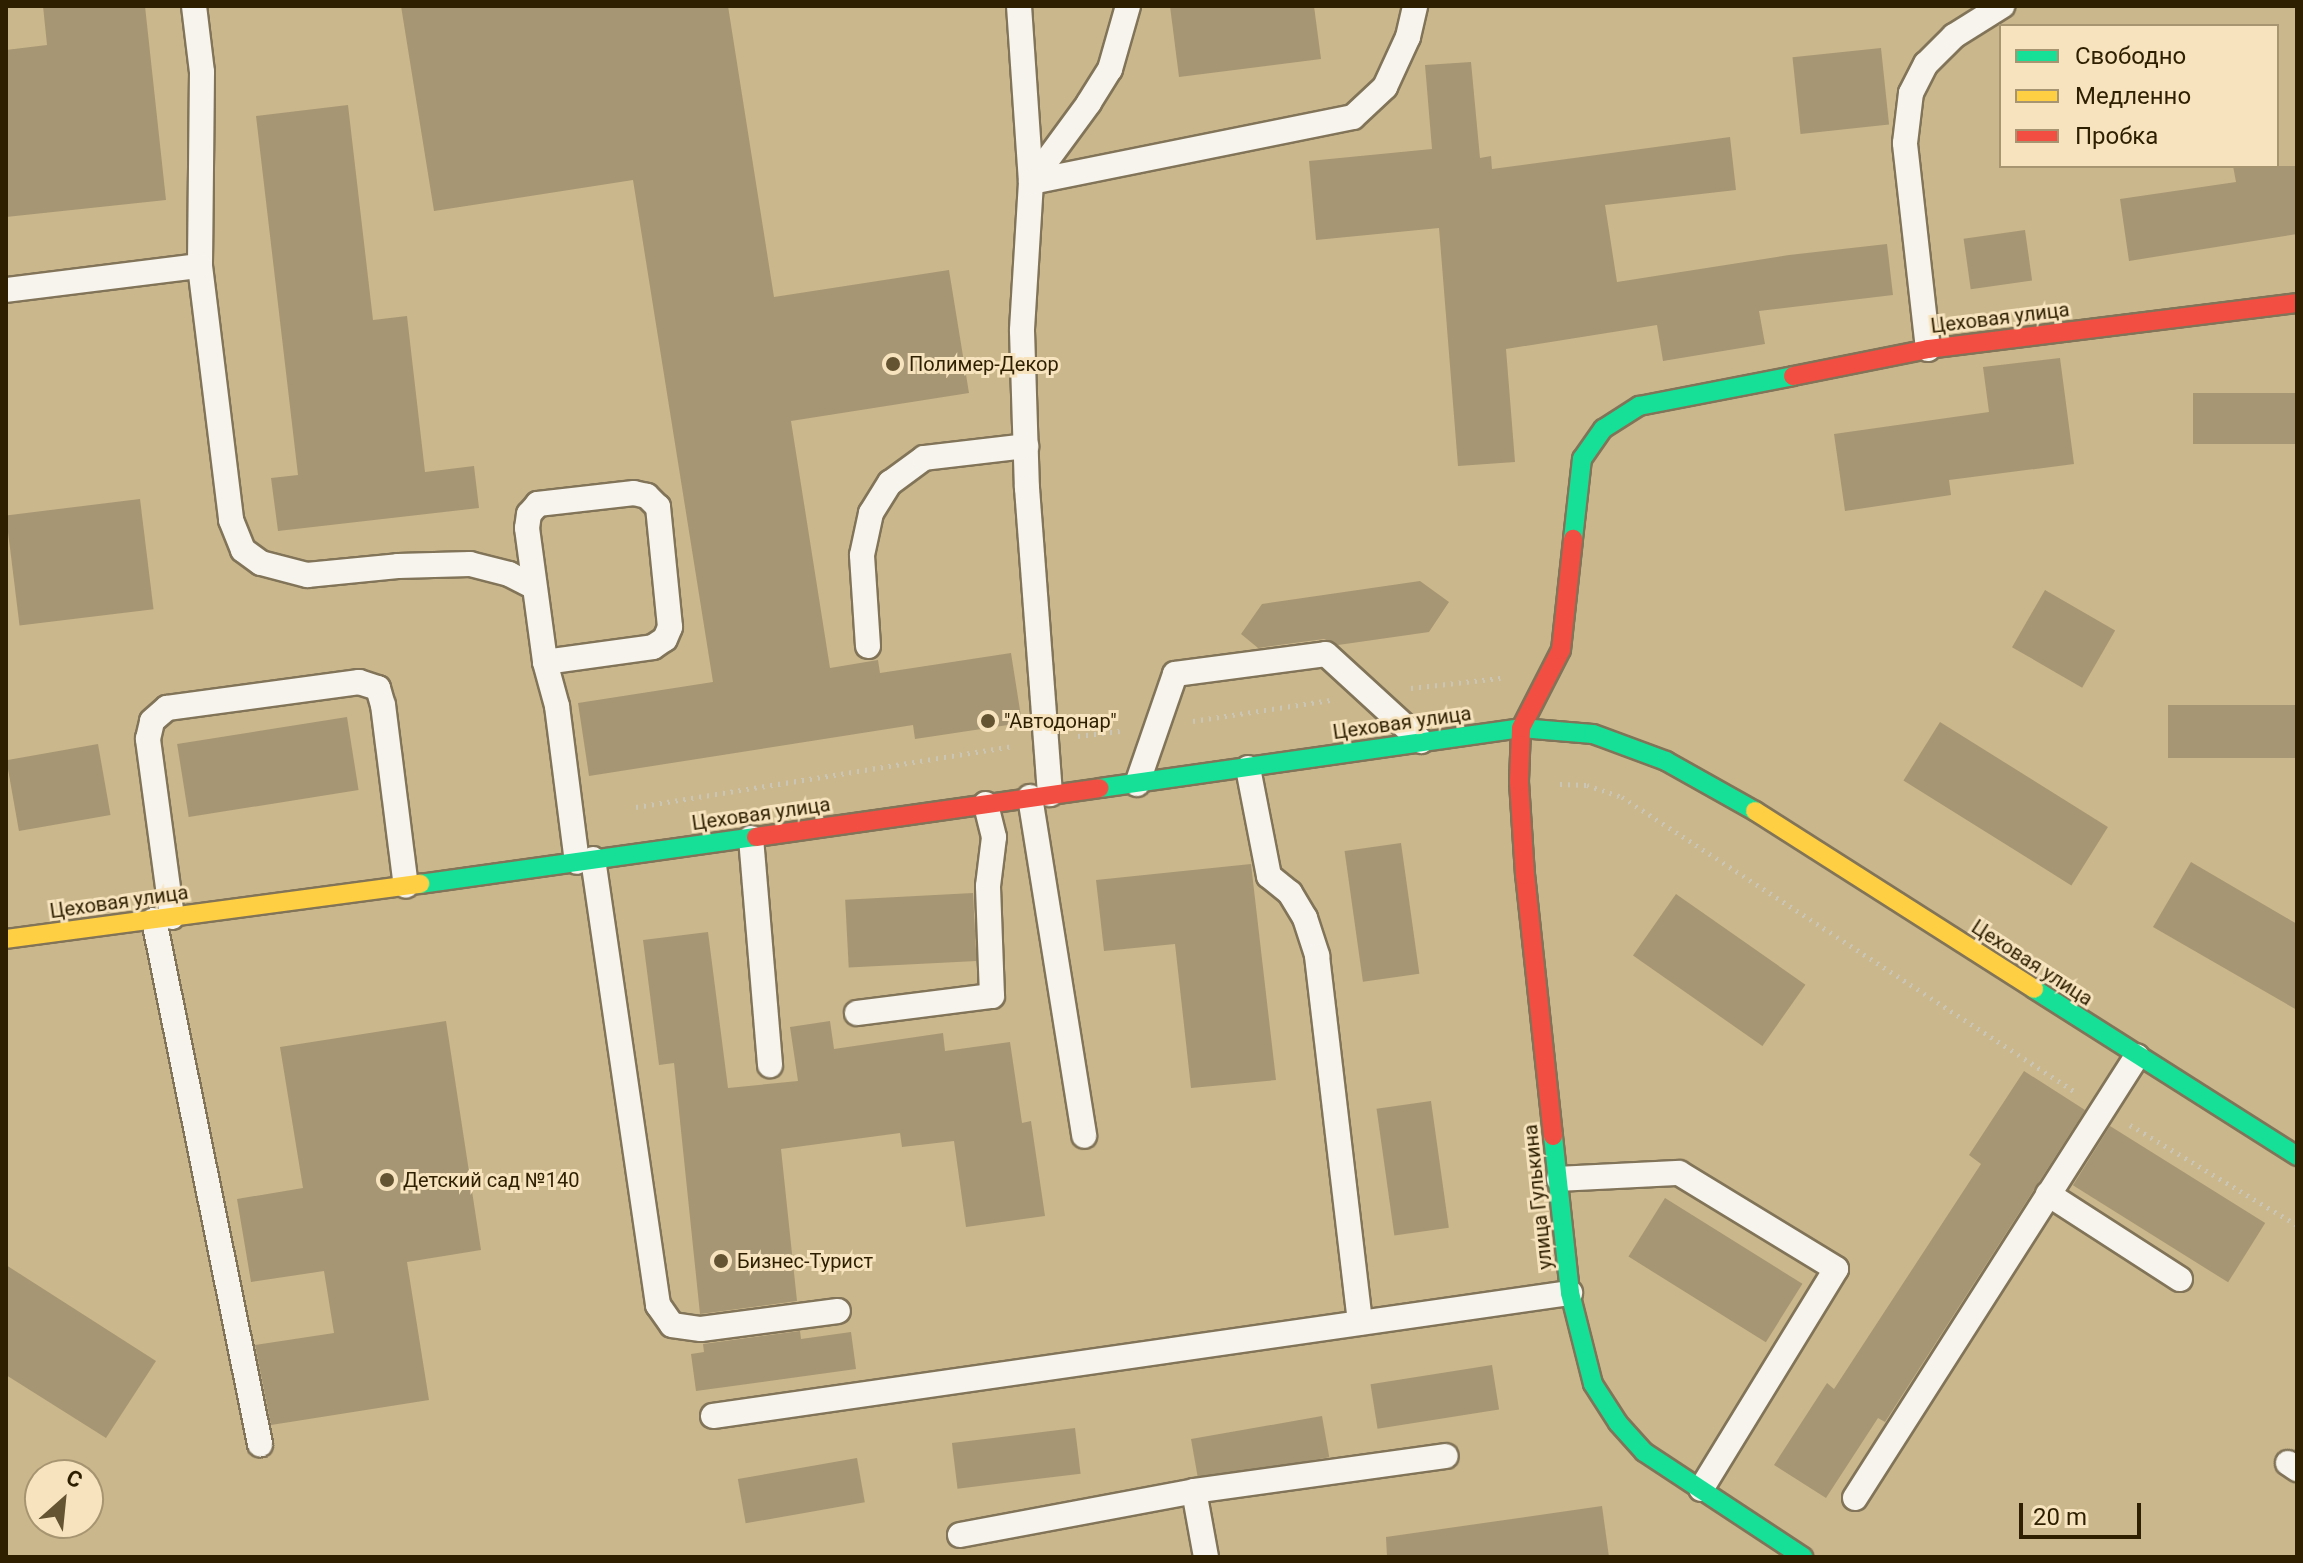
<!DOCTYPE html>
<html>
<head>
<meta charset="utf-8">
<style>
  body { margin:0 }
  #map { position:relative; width:2303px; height:1563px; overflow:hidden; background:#cbb78c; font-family:Roboto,sans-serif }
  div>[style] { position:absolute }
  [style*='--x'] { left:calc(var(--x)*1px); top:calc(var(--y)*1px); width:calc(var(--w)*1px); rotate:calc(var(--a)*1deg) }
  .building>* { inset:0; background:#a69673; transform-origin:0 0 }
  .path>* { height:5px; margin-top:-2.5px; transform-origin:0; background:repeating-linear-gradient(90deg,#cbc5b6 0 2px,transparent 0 8px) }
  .roads { filter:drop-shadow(2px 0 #817458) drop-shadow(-2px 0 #817458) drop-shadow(0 2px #817458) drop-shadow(0 -2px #817458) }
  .lane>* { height:24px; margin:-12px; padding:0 12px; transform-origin:12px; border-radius:12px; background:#f7f4ee }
  .fast>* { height:18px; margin:-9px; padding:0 9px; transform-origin:9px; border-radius:9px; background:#16e098 }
  .slow>* { height:18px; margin:-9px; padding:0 9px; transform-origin:9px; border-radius:9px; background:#ffcf43 }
  .jam>* { height:18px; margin:-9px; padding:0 9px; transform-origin:9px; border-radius:9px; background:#f24e42 }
  .dots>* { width:22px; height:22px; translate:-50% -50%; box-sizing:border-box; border:4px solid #f7e4be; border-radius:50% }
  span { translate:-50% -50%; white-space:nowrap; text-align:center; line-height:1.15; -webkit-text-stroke:6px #f7e4be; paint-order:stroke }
  .street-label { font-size:20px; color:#2e1f00 }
  .poi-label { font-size:20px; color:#2e1f00 }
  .left { translate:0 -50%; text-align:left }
  .frame { position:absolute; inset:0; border:8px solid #2e1f00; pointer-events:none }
  .legend { position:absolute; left:1999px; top:24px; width:280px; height:144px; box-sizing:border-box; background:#f7e4be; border:2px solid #a79572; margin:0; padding:10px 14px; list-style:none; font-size:24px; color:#2e1f00 }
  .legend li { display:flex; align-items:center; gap:16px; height:40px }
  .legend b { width:40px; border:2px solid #a79572 }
  .north { position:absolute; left:24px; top:1459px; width:80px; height:80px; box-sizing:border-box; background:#f7e4be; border:2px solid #a79572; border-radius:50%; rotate:27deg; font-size:22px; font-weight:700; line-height:32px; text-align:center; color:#2e1f00 }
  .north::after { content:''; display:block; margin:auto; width:28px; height:36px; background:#655431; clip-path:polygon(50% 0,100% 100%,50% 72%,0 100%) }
  .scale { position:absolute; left:2019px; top:1503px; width:122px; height:36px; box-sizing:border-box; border:4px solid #2e1f00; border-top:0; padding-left:10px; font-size:24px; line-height:28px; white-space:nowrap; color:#2e1f00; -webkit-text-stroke:6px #f7e4be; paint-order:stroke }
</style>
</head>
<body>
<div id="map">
  <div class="building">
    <div style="clip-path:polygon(43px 6px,145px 6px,166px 200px,6px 217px,6px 50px,47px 45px)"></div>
    <div style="clip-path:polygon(401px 6px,728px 6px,774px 297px,949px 270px,969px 393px,791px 421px,830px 668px,878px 660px,880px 673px,1011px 653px,1022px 723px,915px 739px,913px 725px,589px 776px,578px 703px,713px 682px,633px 180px,434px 211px)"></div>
    <div style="clip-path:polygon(1170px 6px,1314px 6px,1321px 59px,1179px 77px)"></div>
    <div style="left:1881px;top:48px;width:77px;height:89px;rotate:84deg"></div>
    <div style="clip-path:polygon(1471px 62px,1480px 158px,1491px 156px,1492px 169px,1730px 137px,1736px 190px,1605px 205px,1617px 282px,1789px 255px,1887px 244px,1893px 295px,1759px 311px,1765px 344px,1663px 361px,1657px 325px,1506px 349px,1515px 462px,1458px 466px,1439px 228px,1316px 240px,1309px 161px,1432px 149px,1425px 65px)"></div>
    <div style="clip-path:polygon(348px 105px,373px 320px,407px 316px,425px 472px,474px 466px,479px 508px,278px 531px,271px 478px,298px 475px,256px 116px)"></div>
    <div style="clip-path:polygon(2233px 166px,2297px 166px,2297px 234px,2129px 261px,2120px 199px,2236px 182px)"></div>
    <div style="left:2025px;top:230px;width:51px;height:62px;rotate:82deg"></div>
    <div style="clip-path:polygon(2060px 358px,2074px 464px,1949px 480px,1951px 495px,1845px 511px,1834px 434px,1989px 412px,1983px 367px)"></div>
    <div style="left:2297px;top:393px;width:51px;height:104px;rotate:90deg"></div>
    <div style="left:140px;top:499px;width:111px;height:135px;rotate:83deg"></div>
    <div style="clip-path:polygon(1420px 581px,1449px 602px,1429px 632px,1338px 645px,1324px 639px,1258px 648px,1241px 634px,1262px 604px)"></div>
    <div style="left:2045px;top:590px;width:81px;height:66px;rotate:30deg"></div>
    <div style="left:2297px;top:705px;width:53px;height:129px;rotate:90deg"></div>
    <div style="left:347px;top:717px;width:74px;height:172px;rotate:81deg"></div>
    <div style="left:1940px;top:722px;width:198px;height:69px;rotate:32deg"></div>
    <div style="left:98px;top:744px;width:72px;height:93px;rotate:80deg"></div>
    <div style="left:1401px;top:843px;width:132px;height:57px;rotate:82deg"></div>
    <div style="clip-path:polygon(2191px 862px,2297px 924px,2297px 1010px,2153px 927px)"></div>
    <div style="clip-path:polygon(1251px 864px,1276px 1080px,1191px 1088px,1175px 944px,1104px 951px,1096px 880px)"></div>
    <div style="left:973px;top:893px;width:68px;height:128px;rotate:87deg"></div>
    <div style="left:1676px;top:894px;width:158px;height:75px;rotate:35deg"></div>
    <div style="clip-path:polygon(708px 932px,728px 1088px,798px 1081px,790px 1027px,830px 1021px,834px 1049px,943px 1033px,945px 1051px,1010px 1042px,1022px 1123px,1031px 1121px,1045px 1216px,966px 1227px,954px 1141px,902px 1147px,900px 1133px,781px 1149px,797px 1301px,700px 1314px,674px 1063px,659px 1065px,643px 940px)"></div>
    <div style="clip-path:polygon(446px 1021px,481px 1250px,407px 1262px,429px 1400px,271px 1425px,255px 1345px,334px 1333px,324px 1271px,251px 1282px,237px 1199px,303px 1188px,280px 1047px)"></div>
    <div style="clip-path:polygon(2024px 1071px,2085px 1110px,1885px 1422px,1878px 1418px,1826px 1498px,1774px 1465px,1827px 1383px,1834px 1389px,1981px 1164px,1969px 1155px)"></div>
    <div style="left:1431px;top:1101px;width:128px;height:55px;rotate:82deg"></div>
    <div style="left:2110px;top:1126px;width:183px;height:70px;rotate:32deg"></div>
    <div style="left:1665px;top:1198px;width:162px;height:69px;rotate:32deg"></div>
    <div style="clip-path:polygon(6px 1265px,156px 1361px,106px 1438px,6px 1375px)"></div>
    <div style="clip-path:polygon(800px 1331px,801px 1339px,851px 1332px,856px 1369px,696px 1391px,691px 1354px,704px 1352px,703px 1344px)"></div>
    <div style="left:1492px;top:1365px;width:45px;height:123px;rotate:81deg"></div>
    <div style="left:1322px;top:1416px;width:42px;height:133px;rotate:80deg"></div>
    <div style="left:1075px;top:1428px;width:46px;height:124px;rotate:83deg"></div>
    <div style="left:857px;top:1458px;width:45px;height:121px;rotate:80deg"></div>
    <div style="clip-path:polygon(1602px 1506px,1609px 1557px,1387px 1557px,1386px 1537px)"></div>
  </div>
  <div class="path">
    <div style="--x:1411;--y:688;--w:90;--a:-6.4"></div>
    <div style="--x:1193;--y:721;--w:139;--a:-8.7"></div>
    <div style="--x:1078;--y:736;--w:42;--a:-6.8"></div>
    <div style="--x:1560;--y:784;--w:27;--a:2"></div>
    <div style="--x:1587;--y:785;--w:37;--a:19"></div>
    <div style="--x:1622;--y:797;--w:543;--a:33.05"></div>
    <div style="--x:636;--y:807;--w:382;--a:-9.2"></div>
    <div style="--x:2130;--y:1125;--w:195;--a:30.9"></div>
  </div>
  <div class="roads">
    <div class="lane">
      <div style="--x:194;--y:6;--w:66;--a:83.1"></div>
      <div style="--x:202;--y:72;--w:194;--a:90.6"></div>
      <div style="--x:200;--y:266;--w:256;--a:83"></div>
      <div style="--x:231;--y:520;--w:32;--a:68"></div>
      <div style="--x:243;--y:550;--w:22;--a:36"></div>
      <div style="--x:261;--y:563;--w:48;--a:14.6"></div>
      <div style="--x:307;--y:575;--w:91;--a:-5.6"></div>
      <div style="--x:398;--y:566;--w:72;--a:-1.6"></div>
      <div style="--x:470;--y:564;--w:40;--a:14.4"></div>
      <div style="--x:509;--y:574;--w:28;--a:27"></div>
      <div style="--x:1019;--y:6;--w:176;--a:86.1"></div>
      <div style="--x:1031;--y:182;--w:149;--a:93.5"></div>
      <div style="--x:1022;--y:331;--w:157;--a:88.2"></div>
      <div style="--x:1027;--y:488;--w:307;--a:85.7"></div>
      <div style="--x:1128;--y:6;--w:66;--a:105.9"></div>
      <div style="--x:1110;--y:69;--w:40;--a:122"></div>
      <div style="--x:1089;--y:103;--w:98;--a:126.3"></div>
      <div style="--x:1031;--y:182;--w:328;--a:-11.4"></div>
      <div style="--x:1353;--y:117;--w:44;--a:-43.2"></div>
      <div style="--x:1385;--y:87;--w:55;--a:-65.3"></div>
      <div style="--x:1408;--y:37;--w:32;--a:-77"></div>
      <div style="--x:6;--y:290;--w:195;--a:-7.1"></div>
      <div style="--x:1928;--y:349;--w:207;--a:-96.4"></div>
      <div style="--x:1905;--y:143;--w:50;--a:-83.2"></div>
      <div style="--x:1911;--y:93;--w:33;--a:-63"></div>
      <div style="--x:1926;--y:64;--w:40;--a:-45"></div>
      <div style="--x:1954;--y:36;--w:57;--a:-32"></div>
      <div style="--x:868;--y:646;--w:91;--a:-93.8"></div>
      <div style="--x:862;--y:555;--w:43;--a:-77.9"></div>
      <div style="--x:871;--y:513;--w:36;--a:-58"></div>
      <div style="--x:890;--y:483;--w:42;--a:-36.3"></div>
      <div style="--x:924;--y:458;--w:103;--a:-6.7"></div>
      <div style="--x:545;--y:662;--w:109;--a:-7.9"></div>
      <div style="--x:653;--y:647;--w:14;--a:-34"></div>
      <div style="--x:665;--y:639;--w:13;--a:-67"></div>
      <div style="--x:670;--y:627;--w:121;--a:-95.7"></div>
      <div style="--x:658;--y:507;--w:16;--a:-135"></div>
      <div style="--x:647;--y:496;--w:13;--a:-167"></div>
      <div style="--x:634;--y:493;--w:97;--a:173.5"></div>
      <div style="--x:538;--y:504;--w:13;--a:132"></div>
      <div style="--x:529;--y:514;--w:14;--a:98"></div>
      <div style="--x:527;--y:528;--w:135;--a:82.3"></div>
      <div style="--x:545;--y:662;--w:46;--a:74.7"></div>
      <div style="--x:557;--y:706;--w:157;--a:82.7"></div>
      <div style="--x:1248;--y:768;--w:110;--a:79"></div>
      <div style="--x:1269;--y:876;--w:27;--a:39"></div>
      <div style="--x:1290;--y:893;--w:29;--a:59"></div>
      <div style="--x:1305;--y:918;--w:40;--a:72"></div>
      <div style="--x:1317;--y:956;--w:369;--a:83.3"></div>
      <div style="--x:1137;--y:784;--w:116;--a:-70.9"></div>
      <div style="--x:1175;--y:674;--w:152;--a:-7.5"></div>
      <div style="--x:1326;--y:654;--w:129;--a:42.5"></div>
      <div style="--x:1030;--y:797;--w:343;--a:80.9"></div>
      <div style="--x:751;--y:838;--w:228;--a:85.2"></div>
      <div style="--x:593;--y:859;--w:451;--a:81.7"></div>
      <div style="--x:658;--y:1305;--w:24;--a:55"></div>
      <div style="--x:672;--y:1325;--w:29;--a:8"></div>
      <div style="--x:701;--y:1329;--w:138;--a:-7.5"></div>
      <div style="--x:172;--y:917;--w:180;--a:-97.7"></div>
      <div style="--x:148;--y:739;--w:18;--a:-77"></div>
      <div style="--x:152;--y:721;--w:20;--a:-41"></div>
      <div style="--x:167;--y:708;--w:194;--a:-7.7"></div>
      <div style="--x:359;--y:682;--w:20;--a:18"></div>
      <div style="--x:378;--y:688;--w:18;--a:74"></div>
      <div style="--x:383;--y:705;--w:182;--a:82.8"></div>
      <div style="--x:154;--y:920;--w:535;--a:78.56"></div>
      <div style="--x:857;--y:1013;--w:136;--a:-7.2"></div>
      <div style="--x:992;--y:996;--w:110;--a:-92.1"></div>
      <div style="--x:988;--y:886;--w:49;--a:-83"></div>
      <div style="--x:994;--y:837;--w:34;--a:-104"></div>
      <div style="--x:1559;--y:1179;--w:120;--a:-2.9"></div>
      <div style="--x:1679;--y:1173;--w:184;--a:31.4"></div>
      <div style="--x:1836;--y:1269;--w:258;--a:121.5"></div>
      <div style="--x:2048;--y:1194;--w:157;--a:32.8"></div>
      <div style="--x:713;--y:1416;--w:866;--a:-8.17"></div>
      <div style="--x:2288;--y:1463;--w:11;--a:34"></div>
      <div style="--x:1194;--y:1491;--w:67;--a:79.7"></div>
      <div style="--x:1855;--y:1498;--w:524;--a:-57.46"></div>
      <div style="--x:960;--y:1535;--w:238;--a:-10.6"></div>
      <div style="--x:1194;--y:1491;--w:254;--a:-7.9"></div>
    </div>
    <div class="fast">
      <div style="--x:1573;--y:539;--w:81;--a:-83.6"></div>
      <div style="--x:1582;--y:459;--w:37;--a:-55"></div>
      <div style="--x:1603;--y:429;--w:43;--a:-32.6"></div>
      <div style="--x:1639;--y:406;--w:157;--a:-11"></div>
      <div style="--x:1100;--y:788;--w:425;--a:-8.1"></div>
      <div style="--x:1521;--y:728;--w:72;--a:4.8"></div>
      <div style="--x:1593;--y:734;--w:78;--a:20.3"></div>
      <div style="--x:1666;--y:761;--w:102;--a:29.3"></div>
      <div style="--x:420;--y:884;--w:339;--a:-8"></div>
      <div style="--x:2034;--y:989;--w:312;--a:32.4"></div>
      <div style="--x:1553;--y:1136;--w:158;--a:83.8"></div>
      <div style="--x:1570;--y:1293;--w:94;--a:75.8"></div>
      <div style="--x:1593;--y:1384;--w:46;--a:57.3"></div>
      <div style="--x:1618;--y:1423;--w:39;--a:48"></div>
      <div style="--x:1644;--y:1452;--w:191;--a:33.4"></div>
    </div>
    <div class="slow">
      <div style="--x:1755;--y:811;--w:331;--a:32.5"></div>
      <div style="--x:6;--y:939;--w:418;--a:-7.6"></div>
    </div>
    <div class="jam">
      <div style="--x:1793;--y:376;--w:138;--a:-11.3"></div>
      <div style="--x:1928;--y:349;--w:372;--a:-7.1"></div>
      <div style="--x:756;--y:837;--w:347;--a:-8.1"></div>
      <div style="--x:1553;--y:1136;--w:262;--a:-96.1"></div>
      <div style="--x:1525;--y:875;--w:94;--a:-93.7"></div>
      <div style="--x:1519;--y:781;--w:53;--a:-87.8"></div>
      <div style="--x:1521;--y:728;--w:88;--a:-62.9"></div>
      <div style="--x:1561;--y:650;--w:112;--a:-83.8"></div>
    </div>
  </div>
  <div class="dots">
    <div style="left:893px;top:364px;background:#655431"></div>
    <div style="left:988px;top:721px;background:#655431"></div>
    <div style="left:387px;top:1180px;background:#655431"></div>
    <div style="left:721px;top:1261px;background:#655431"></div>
  </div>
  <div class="street-label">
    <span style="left:2000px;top:318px;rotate:-7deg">Цеховая улица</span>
    <span style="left:1402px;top:723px;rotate:-8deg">Цеховая улица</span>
    <span style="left:761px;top:814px;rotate:-8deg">Цеховая улица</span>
    <span style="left:119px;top:902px;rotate:-8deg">Цеховая улица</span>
    <span style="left:2032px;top:963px;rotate:33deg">Цеховая улица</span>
    <span style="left:1538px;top:1197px;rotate:-96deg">улица Гулькина</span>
  </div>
  <div class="poi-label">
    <span class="left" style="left:909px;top:364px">Полимер-Декор</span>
    <span class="left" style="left:1004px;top:721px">"Автодонар"</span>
    <span class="left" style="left:403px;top:1180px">Детский сад №140</span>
    <span class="left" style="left:737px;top:1261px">Бизнес-Турист</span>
  </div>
  <div class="frame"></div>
  <ul class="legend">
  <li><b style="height:10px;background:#16e098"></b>Свободно</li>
  <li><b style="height:10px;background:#ffcf43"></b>Медленно</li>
  <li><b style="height:10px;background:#f24e42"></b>Пробка</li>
  </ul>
  <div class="north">С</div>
  <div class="scale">20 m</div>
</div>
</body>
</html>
